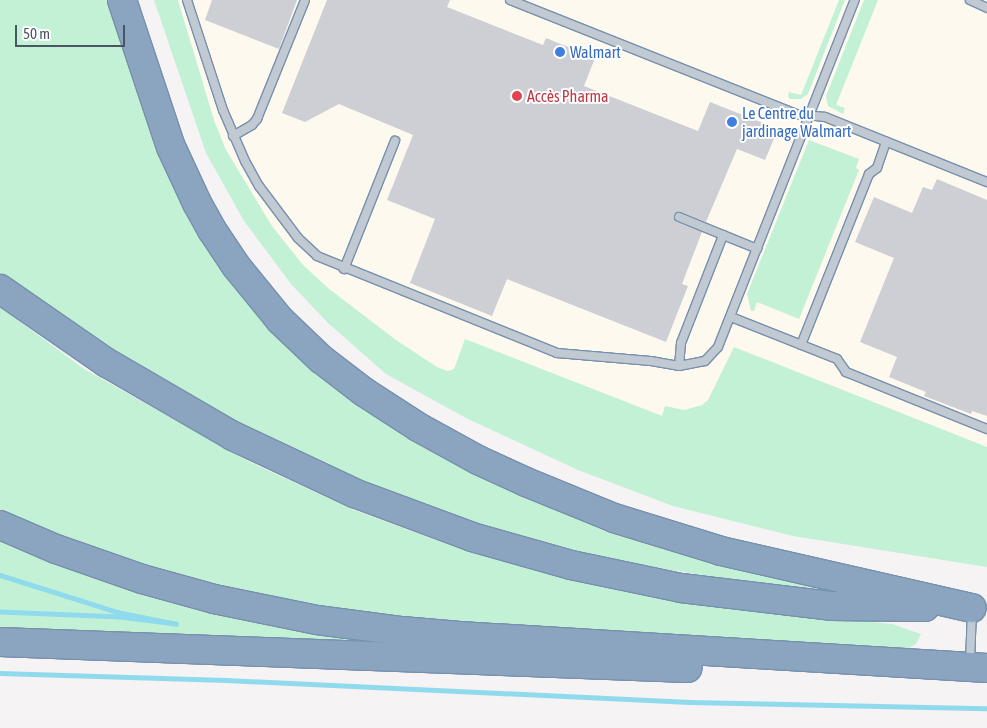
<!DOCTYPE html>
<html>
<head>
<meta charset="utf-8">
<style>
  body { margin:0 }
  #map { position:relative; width:987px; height:728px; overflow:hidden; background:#f5f3f3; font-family:"Asap Condensed",sans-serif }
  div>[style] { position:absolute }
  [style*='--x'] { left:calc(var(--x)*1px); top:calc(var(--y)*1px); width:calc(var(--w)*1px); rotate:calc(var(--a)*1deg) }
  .commercial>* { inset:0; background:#fdf9ef }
  .green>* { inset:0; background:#c3f1d5 }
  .stream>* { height:4.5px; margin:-2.25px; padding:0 2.25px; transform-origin:2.25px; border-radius:2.25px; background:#90daee }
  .building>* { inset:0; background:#cdcfd5 }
  .roads { filter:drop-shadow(1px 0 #7690ad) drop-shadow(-1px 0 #7690ad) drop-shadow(0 1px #7690ad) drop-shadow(0 -1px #7690ad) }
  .service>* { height:8px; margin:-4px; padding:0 4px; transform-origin:4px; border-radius:4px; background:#c1cad2 }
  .motorway>* { height:28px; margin:-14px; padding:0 14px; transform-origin:14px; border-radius:14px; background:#8ba5c1 }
  .dots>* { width:14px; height:14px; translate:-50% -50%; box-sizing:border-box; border:2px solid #fff; border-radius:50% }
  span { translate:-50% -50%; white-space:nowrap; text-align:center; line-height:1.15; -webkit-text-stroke:4px #fff; paint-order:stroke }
  .shop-label { font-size:16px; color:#366cbe }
  .left { translate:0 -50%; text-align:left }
  .health-label { font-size:16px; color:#be3a42 }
  .scale { position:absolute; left:15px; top:25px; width:110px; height:22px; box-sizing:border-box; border:2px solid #4a5661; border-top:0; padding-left:6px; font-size:15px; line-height:18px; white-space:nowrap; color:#4a5661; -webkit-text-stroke:4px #fff; paint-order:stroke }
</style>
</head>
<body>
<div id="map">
  <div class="commercial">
    <div style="clip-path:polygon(163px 0,987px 0,987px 447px,765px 359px,733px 443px,466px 340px,445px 393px,405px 370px,256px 222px)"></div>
  </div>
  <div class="green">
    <div style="clip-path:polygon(0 0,111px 0,186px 208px,403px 431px,837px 585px,837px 592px,748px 583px,608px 559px,507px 533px,394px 495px,320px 465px,259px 436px,114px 353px,8px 279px,0 272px)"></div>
    <div style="clip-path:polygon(154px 0,178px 0,214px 120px,226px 150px,272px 226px,303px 265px,328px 288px,396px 340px,437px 367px,448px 371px,454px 369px,465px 339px,662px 416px,665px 406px,684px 410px,702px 405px,708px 400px,734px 347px,987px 447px,987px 567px,793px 536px,673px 506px,578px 470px,466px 418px,386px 374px,328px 323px,291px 284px,244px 221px,206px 153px)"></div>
    <div style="clip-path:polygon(839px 0,845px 0,808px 94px,801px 99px,790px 99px,788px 96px,789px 92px,801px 95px)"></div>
    <div style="clip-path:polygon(864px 0,878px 0,836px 105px,845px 108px,843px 114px,828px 106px,826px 96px)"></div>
    <div style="clip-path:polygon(809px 140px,859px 159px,856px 168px,859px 170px,799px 319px,757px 302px,754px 311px,751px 311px,747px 294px)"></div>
    <div style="clip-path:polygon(0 307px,84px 369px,252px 463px,354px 510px,439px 541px,606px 588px,700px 605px,892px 624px,921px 634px,916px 644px,909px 648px,887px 648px,424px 621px,311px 608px,185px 579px,54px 535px,0 511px)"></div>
    <div style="clip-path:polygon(0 541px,105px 582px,208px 612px,307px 632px,425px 647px,0 632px)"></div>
  </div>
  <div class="stream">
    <div style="--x:0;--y:575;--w:123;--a:17.5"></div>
    <div style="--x:117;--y:612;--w:60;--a:11.5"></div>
    <div style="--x:176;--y:624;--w:56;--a:-172.9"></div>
    <div style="--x:120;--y:617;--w:120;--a:-177.6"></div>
    <div style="--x:0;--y:673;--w:226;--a:1.8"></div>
    <div style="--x:226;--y:680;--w:464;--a:2.7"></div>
    <div style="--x:689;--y:702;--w:298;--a:1.2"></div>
  </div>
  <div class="building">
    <div style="clip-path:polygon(212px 0,297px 0,279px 49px,205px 20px)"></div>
    <div style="clip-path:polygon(327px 0,450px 0,447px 7px,543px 45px,546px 38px,595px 58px,584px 86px,698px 131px,710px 102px,778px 129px,765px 160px,737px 149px,706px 222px,681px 212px,674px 214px,676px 222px,702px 232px,682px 284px,688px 286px,666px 342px,507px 279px,492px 316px,410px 283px,435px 219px,387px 200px,413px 135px,339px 104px,305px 122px,282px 113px)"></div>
    <div style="clip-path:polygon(937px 179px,987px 200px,987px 416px,972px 411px,971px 414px,924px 396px,926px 392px,889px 377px,897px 357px,860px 342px,894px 258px,855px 242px,874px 197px,912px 213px,923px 187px,932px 190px)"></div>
  </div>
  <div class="roads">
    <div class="service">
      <div style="--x:187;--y:0;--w:116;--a:71.9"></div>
      <div style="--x:223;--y:110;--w:56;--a:66.7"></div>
      <div style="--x:245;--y:161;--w:29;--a:61"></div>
      <div style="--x:259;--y:186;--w:65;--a:53.1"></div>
      <div style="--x:298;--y:238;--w:26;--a:43"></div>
      <div style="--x:317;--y:256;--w:259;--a:22"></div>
      <div style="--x:557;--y:353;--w:94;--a:4.9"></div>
      <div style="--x:651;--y:361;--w:28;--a:10"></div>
      <div style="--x:679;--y:366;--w:26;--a:-11"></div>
      <div style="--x:705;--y:361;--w:19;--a:-47"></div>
      <div style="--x:718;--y:347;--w:373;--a:-68.5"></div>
      <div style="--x:510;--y:0;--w:309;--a:21.7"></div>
      <div style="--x:797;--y:114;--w:28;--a:6"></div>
      <div style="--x:825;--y:117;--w:175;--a:21.9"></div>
      <div style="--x:970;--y:0;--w:19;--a:25"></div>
      <div style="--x:233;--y:136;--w:22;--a:-30"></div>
      <div style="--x:252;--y:125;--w:8;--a:-50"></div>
      <div style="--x:257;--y:119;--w:128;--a:-68"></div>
      <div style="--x:679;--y:217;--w:48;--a:22.2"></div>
      <div style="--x:344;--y:269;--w:138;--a:-68.3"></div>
      <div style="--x:731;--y:317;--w:114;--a:21.6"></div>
      <div style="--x:837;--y:359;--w:16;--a:55"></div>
      <div style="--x:846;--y:372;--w:152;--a:22"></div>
      <div style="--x:801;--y:345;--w:184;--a:-68.3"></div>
      <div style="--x:869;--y:174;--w:10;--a:-37"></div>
      <div style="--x:877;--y:168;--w:28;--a:-71"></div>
      <div style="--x:679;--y:366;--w:23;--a:-85"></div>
      <div style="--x:681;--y:343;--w:116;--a:-68.7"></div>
      <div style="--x:723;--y:235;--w:37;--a:22"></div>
      <div style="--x:970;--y:662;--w:51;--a:-87.8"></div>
    </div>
    <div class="motorway">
      <div style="--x:122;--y:0;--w:155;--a:71.6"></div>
      <div style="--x:171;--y:147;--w:62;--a:65.1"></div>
      <div style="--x:197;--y:203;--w:31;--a:61"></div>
      <div style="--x:212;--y:230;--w:43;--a:56.3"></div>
      <div style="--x:236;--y:266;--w:70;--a:50.8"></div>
      <div style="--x:280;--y:320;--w:57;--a:43.6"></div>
      <div style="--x:321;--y:359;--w:54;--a:37.5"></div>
      <div style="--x:364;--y:392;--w:64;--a:32.9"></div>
      <div style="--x:418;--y:427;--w:68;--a:28.8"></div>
      <div style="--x:478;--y:460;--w:53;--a:24.6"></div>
      <div style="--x:526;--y:482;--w:95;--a:22.2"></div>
      <div style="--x:614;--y:518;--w:112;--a:17.1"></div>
      <div style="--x:721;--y:551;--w:257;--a:12.8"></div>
      <div style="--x:0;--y:289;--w:130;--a:34.7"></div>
      <div style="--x:107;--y:363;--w:146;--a:30.1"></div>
      <div style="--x:233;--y:436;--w:134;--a:25.2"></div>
      <div style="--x:354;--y:493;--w:126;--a:20.4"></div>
      <div style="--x:472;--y:537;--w:103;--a:15.8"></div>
      <div style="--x:571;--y:565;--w:112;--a:11.8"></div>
      <div style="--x:681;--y:588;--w:151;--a:6.8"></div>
      <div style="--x:831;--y:606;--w:94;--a:0.6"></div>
      <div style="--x:0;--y:525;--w:61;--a:23.2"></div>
      <div style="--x:56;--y:549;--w:91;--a:19.2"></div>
      <div style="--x:142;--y:579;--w:75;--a:15.5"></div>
      <div style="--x:214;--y:599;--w:105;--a:11.5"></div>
      <div style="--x:317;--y:620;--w:86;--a:7.4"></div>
      <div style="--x:402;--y:631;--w:58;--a:4.9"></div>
      <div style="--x:460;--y:636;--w:528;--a:3.47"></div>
      <div style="--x:0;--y:642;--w:688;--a:2.16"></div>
    </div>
  </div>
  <div class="dots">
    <div style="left:560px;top:52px;background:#3f7fe0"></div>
    <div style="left:517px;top:96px;background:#e0444e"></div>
    <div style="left:732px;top:122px;background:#3f7fe0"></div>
  </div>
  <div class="shop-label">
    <span class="left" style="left:570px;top:52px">Walmart</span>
    <span class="left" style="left:742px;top:122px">Le Centre du<br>jardinage Walmart</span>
  </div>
  <div class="health-label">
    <span class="left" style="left:527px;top:96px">Accès Pharma</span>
  </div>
  <div class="scale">50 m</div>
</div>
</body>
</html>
